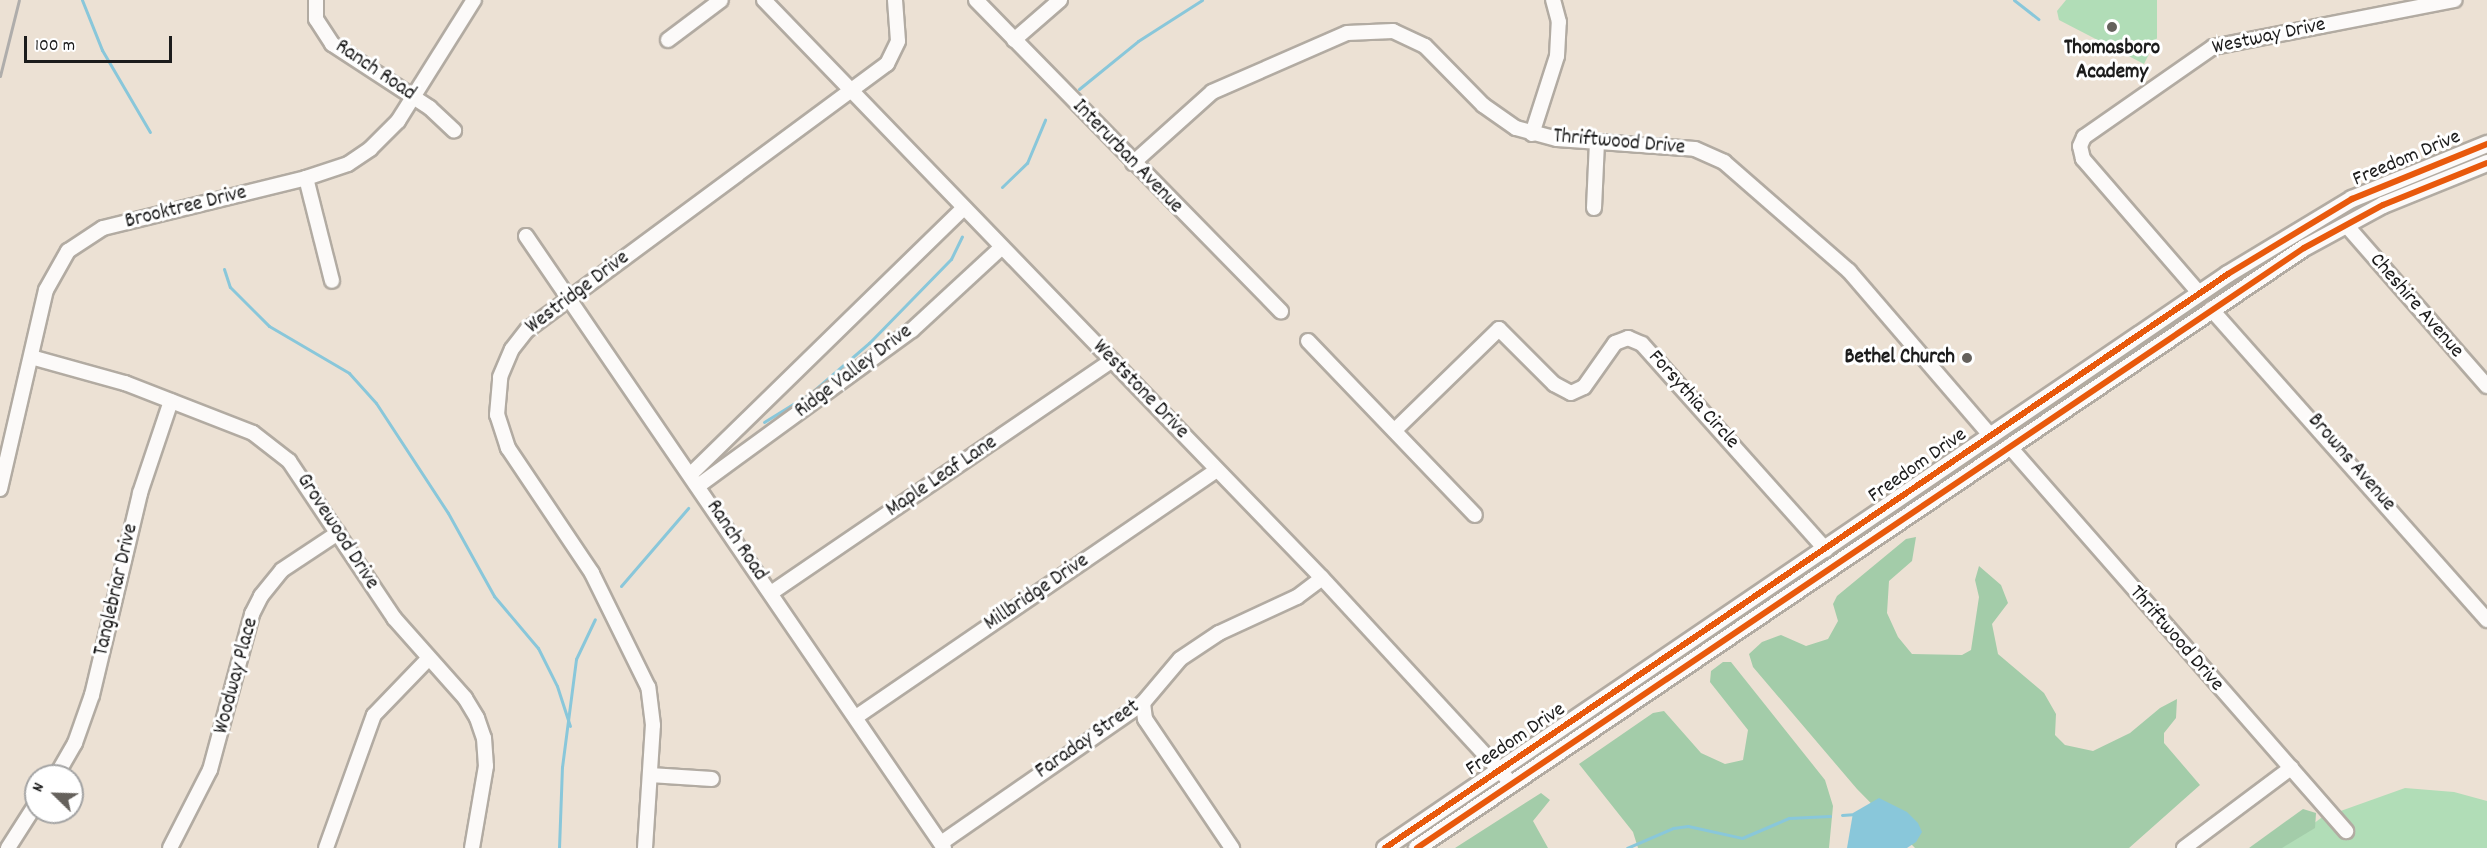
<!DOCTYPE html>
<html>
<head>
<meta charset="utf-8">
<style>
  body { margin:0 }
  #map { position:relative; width:2487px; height:848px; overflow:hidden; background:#ece1d4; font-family:Dekko,sans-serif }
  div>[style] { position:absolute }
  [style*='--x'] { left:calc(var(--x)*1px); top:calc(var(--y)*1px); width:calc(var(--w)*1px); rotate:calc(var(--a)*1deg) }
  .green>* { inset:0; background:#b1ddb7 }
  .forest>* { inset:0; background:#a3cca9 }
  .water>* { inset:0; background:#89c7da }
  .stream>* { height:3px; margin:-1.5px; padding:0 1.5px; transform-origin:1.5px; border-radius:1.5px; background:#89c7da }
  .roads { filter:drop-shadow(2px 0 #b2aba2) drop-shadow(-2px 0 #b2aba2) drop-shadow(0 2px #b2aba2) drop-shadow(0 -2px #b2aba2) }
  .minor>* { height:14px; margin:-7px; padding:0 7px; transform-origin:7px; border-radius:7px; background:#fcfaf9 }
  .major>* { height:16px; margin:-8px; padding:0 8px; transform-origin:8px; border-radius:8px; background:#fcfaf9 }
  .rail>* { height:3px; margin:-1.5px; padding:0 1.5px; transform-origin:1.5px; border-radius:1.5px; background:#afadab }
  .cycleway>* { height:6px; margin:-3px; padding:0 3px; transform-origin:3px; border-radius:3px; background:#e8590c }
  .dots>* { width:16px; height:16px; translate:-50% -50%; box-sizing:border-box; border:3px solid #fff; border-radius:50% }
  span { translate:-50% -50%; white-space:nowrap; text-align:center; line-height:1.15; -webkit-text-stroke:6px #fff; paint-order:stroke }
  .street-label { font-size:21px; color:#1c1c1c }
  .poi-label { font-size:21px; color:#1c1c1c; font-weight:700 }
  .right { translate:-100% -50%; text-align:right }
  .north { position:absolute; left:24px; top:764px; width:60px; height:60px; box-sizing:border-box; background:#fff; border:2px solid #a4a4a4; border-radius:50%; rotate:293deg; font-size:16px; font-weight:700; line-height:24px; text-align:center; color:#1c1c1c }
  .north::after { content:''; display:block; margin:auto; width:21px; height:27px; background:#65615c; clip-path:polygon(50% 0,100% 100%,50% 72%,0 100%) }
  .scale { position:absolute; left:24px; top:36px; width:148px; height:27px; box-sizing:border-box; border:3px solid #1c1c1c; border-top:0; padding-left:8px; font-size:18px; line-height:21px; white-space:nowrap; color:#1c1c1c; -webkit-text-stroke:4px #fff; paint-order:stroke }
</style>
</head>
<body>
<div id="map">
  <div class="green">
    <div style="clip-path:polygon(2066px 0,2157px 0,2157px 38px,2144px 64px,2059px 20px,2057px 11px)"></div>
    <div style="clip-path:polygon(2405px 788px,2454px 792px,2487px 801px,2487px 848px,2281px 848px,2321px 818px)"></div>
  </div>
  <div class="forest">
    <div style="clip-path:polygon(1916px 537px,1912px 561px,1889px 581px,1887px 613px,1898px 637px,1912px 654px,1962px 655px,1971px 650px,1979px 597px,1975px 580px,1979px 566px,2001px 585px,2008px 603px,1992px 624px,1998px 654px,2044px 693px,2056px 714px,2055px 735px,2065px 745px,2093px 751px,2130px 733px,2160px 708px,2177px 699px,2176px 718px,2164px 733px,2164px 743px,2200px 785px,2129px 848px,1915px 848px,1857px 789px,1753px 667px,1749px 654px,1762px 642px,1781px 635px,1806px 646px,1828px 639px,1838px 621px,1833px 604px,1837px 596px,1906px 539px)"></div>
    <div style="clip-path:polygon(1723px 662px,1731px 662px,1825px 780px,1833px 806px,1829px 848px,1638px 848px,1633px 832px,1579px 764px,1653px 713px,1664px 711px,1701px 753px,1725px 764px,1743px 760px,1748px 730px,1710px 682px,1711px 671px)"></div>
    <div style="clip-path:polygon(1541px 793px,1550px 800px,1533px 821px,1548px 848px,1455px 848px)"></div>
    <div style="clip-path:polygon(2303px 809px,2316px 813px,2315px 828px,2282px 848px,2249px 848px)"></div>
  </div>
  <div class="water">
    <div style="clip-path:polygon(1879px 798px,1907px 812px,1918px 823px,1922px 832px,1916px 842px,1907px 848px,1847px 848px,1853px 813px)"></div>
  </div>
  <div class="stream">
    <div style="--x:82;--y:0;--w:54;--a:68.2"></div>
    <div style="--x:102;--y:50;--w:95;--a:59.7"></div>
    <div style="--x:2014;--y:0;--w:31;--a:38"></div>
    <div style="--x:1079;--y:89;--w:76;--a:-39.1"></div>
    <div style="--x:1138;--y:41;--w:76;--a:-32.6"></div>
    <div style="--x:1002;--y:187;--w:35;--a:-44"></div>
    <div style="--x:1027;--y:163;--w:47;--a:-67.3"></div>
    <div style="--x:224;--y:269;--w:19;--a:72"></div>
    <div style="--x:230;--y:287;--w:55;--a:45"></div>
    <div style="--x:269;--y:326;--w:93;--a:30.4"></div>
    <div style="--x:349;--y:373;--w:40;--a:48"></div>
    <div style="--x:376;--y:403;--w:131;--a:56.8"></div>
    <div style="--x:448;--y:513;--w:95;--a:61"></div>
    <div style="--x:494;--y:596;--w:68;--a:49.8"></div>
    <div style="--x:538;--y:648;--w:42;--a:63.4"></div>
    <div style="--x:557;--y:686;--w:42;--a:72"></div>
    <div style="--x:764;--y:422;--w:55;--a:-31.7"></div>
    <div style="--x:811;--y:393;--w:77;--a:-40.8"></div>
    <div style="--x:869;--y:343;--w:117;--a:-45.7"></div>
    <div style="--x:951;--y:259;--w:25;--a:-64"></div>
    <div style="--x:621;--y:586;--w:103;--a:-49.3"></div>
    <div style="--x:1842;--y:815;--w:14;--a:-4"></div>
    <div style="--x:559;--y:848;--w:81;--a:-87.9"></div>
    <div style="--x:562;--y:767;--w:109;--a:-82.6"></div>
    <div style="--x:576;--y:659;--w:44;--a:-64.6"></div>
    <div style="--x:1627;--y:848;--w:50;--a:-23.5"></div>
    <div style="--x:1673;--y:828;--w:15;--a:-8"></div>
    <div style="--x:1688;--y:826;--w:55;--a:12.5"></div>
    <div style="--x:1742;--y:838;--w:51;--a:-23.1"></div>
    <div style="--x:1789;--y:818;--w:41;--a:-2.8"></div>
  </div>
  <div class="roads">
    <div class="minor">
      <div style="--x:316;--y:0;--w:19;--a:90"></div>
      <div style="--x:316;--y:19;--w:30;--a:57"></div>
      <div style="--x:332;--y:44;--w:117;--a:33.1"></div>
      <div style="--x:430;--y:108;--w:33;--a:43"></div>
      <div style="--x:764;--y:0;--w:803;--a:46.01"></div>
      <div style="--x:1322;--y:578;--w:280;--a:47.3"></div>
      <div style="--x:976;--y:0;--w:436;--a:45.6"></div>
      <div style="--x:668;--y:40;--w:66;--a:-37"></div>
      <div style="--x:1014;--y:40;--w:61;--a:-41"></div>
      <div style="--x:1532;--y:134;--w:82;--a:-72.2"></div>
      <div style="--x:1557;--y:56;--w:34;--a:-87"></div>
      <div style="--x:1559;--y:22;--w:23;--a:-105"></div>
      <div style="--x:1133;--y:163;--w:106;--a:-41.9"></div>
      <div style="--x:1212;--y:92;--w:147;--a:-23.6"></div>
      <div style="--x:1347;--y:33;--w:46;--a:-2.5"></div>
      <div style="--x:1393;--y:31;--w:35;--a:25"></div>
      <div style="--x:1425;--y:46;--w:83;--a:45.5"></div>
      <div style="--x:1483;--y:105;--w:40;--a:34.9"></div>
      <div style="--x:1516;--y:128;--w:42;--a:15"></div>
      <div style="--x:1557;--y:139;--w:138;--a:4.1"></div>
      <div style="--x:1695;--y:149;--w:32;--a:24"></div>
      <div style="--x:1724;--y:162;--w:166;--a:41.1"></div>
      <div style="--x:1849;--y:271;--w:218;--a:49.3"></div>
      <div style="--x:306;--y:178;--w:106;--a:75.8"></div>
      <div style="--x:1594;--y:208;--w:66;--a:-87.4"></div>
      <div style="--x:2346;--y:225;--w:214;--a:48.8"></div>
      <div style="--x:526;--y:236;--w:741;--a:55.67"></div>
      <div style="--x:2200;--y:294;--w:179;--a:-130.9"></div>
      <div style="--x:2083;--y:159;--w:13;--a:-103"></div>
      <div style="--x:2080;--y:146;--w:10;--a:-66"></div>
      <div style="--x:2084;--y:137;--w:157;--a:-34.9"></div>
      <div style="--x:2213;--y:47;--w:246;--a:-11"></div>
      <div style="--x:2211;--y:309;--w:416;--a:48.4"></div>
      <div style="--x:1308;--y:341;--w:241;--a:46.2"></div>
      <div style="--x:31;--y:357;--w:98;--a:15.5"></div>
      <div style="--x:125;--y:383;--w:137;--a:21.3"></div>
      <div style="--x:253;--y:433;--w:46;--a:37.9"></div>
      <div style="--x:289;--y:461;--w:189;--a:56.2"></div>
      <div style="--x:394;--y:618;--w:107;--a:48.4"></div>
      <div style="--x:465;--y:698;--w:23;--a:59"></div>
      <div style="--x:477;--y:718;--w:21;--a:71"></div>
      <div style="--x:484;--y:738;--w:28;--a:86"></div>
      <div style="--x:486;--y:766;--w:83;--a:99.7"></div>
      <div style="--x:1395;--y:430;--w:145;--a:-44.2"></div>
      <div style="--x:1499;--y:329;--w:78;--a:45"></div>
      <div style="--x:1554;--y:384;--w:19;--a:28"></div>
      <div style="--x:1571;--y:393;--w:14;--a:-25"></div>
      <div style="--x:1584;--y:387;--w:54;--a:-54.8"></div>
      <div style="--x:1615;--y:343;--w:14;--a:-21"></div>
      <div style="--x:1628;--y:338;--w:15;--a:23"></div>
      <div style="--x:1642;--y:344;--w:276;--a:48.2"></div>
      <div style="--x:2009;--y:446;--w:512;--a:48.8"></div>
      <div style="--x:691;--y:474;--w:381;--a:-44.3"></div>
      <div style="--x:698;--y:486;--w:265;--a:-36.1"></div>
      <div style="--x:912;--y:330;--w:122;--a:-42.7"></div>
      <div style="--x:0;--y:489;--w:204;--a:-77"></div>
      <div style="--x:46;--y:290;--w:45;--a:-60.6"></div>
      <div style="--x:68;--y:251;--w:42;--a:-33.3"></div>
      <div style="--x:103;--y:228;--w:209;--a:-13.8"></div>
      <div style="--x:306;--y:178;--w:44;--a:-18.4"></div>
      <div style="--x:348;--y:164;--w:27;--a:-34"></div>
      <div style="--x:370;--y:149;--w:40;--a:-45"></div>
      <div style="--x:398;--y:121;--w:143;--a:-57.9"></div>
      <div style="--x:771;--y:593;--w:413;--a:-34.3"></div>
      <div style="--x:1143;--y:703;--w:16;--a:83"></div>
      <div style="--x:1145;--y:719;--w:156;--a:56"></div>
      <div style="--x:856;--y:717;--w:437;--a:-34.4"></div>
      <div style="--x:650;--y:775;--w:62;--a:3.7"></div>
      <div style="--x:56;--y:776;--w:38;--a:-60"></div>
      <div style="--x:75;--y:743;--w:51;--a:-70.5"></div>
      <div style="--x:92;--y:695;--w:208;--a:-76.6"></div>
      <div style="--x:140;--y:493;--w:97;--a:-71.4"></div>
      <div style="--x:941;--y:843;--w:246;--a:-34.7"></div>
      <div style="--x:1143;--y:703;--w:57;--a:-49.9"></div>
      <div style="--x:1180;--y:659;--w:47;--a:-33.7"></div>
      <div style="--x:1219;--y:633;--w:86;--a:-24.8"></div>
      <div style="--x:1297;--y:597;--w:31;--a:-37"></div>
      <div style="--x:8;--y:848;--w:52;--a:-57.5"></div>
      <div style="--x:170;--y:848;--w:88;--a:-62.9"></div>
      <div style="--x:210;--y:770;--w:162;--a:-74.9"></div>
      <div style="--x:252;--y:614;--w:20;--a:-63"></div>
      <div style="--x:261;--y:596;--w:33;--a:-51"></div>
      <div style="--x:282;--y:570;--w:67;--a:-33.5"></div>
      <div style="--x:326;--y:848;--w:141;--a:-70.2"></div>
      <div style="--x:374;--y:715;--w:79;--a:-46"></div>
      <div style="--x:645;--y:848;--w:123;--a:-86.3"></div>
      <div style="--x:653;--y:725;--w:38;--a:-97"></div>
      <div style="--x:648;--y:687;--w:127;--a:-116.2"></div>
      <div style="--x:592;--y:573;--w:151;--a:-123.9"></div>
      <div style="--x:508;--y:448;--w:35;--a:-108"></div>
      <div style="--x:497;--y:415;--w:38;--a:-85"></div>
      <div style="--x:500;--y:377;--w:30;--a:-67"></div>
      <div style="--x:512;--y:349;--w:24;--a:-52"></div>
      <div style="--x:527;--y:330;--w:448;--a:-36.5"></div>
      <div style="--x:887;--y:64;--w:25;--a:-64"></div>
      <div style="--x:898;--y:41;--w:41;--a:-94.2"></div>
      <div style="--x:2184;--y:848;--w:134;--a:-36.8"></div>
    </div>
    <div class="major">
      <div style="--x:1385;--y:848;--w:1020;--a:-34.25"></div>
      <div style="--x:2228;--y:274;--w:145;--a:-31.2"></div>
      <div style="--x:2352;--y:199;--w:146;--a:-22.2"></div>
      <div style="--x:1417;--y:848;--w:1071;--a:-34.08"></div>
      <div style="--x:2304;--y:248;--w:90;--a:-28.6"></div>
      <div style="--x:2383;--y:205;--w:112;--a:-22"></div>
    </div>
  </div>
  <div class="rail">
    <div style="--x:0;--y:76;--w:78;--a:-76"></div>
  </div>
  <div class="cycleway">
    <div style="--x:1385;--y:848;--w:1020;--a:-34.25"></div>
    <div style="--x:2228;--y:274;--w:145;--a:-31.2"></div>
    <div style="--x:2352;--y:199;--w:146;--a:-22.2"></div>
    <div style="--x:1417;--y:848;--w:1071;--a:-34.08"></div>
    <div style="--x:2304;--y:248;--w:90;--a:-28.6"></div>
    <div style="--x:2383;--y:205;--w:112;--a:-22"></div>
  </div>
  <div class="dots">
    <div style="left:2112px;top:27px;background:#65615c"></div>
    <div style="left:1967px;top:358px;background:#65615c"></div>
  </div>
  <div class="street-label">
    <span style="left:2269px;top:37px;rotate:-12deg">Westway Drive</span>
    <span style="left:375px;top:71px;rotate:34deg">Ranch Road</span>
    <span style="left:1619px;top:143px;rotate:5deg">Thriftwood Drive</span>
    <span style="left:1127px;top:157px;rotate:46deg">Interurban Avenue</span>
    <span style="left:2407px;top:159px;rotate:-23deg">Freedom Drive</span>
    <span style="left:186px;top:208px;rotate:-14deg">Brooktree Drive</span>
    <span style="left:578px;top:293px;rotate:-37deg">Westridge Drive</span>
    <span style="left:2416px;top:306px;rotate:49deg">Cheshire Avenue</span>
    <span style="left:854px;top:372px;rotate:-37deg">Ridge Valley Drive</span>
    <span style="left:1140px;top:390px;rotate:46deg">Weststone Drive</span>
    <span style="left:1693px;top:400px;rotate:48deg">Forsythia Circle</span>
    <span style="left:2351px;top:463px;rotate:49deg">Browns Avenue</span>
    <span style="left:1918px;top:466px;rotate:-35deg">Freedom Drive</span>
    <span style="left:942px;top:477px;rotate:-34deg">Maple Leaf Lane</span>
    <span style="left:337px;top:532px;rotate:57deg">Grovewood Drive</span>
    <span style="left:736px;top:541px;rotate:56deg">Ranch Road</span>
    <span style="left:117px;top:590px;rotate:-77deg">Tanglebriar Drive</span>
    <span style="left:1037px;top:593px;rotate:-34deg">Millbridge Drive</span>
    <span style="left:2176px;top:639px;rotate:49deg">Thriftwood Drive</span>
    <span style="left:237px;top:676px;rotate:-75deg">Woodway Place</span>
    <span style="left:1088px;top:740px;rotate:-35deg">Faraday Street</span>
    <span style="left:1516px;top:740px;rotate:-34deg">Freedom Drive</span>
  </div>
  <div class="poi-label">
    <span style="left:2112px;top:61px">Thomasboro<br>Academy</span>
    <span class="right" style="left:1955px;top:358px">Bethel Church</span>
  </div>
  <div class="north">N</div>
  <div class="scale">100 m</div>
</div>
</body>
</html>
